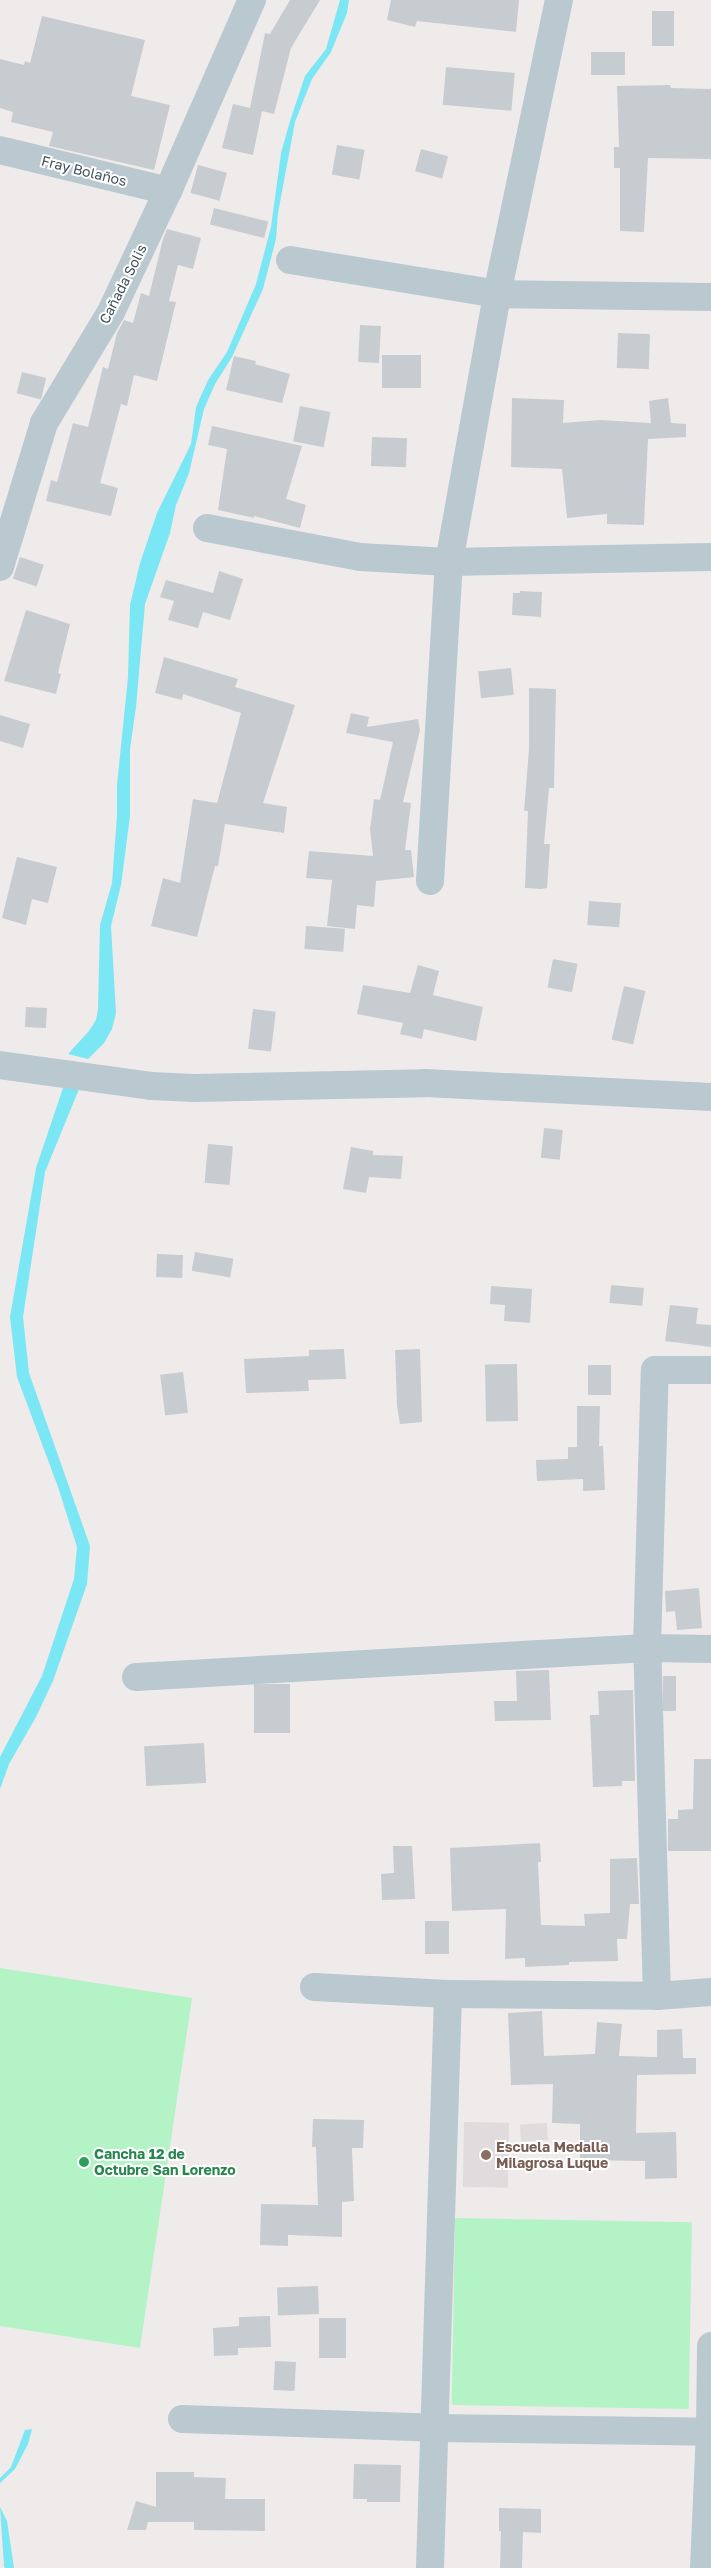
<!DOCTYPE html>
<html>
<head>
<meta charset="utf-8">
<style>
  body { margin:0 }
  #map { position:relative; width:711px; height:2568px; overflow:hidden; background:#efebeb; font-family:"Golos Text",sans-serif }
  div>[style] { position:absolute }
  [style*='--x'] { left:calc(var(--x)*1px); top:calc(var(--y)*1px); width:calc(var(--w)*1px); rotate:calc(var(--a)*1deg) }
  .education>* { inset:0; background:#e0dcdd; transform-origin:0 0 }
  .green>* { inset:0; background:#b3f3c6; transform-origin:0 0 }
  .water>* { inset:0; background:#7be6f4 }
  .building>* { inset:0; background:#c7ccd1; transform-origin:0 0 }
  .minor>* { height:28px; margin:-14px; padding:0 14px; transform-origin:14px; border-radius:14px; background:#bac8d0 }
  .dots>* { width:14px; height:14px; translate:-50% -50%; box-sizing:border-box; border:2px solid #fff; border-radius:50% }
  span { translate:-50% -50%; white-space:nowrap; text-align:center; line-height:1.15; -webkit-text-stroke:4px #fff; paint-order:stroke }
  .street-label { font-size:14px; color:#42515a }
  .education-label { font-size:14px; color:#785e54; font-weight:700 }
  .left { translate:0 -50%; text-align:left }
  .leisure-label { font-size:14px; color:#27864d; font-weight:700 }
</style>
</head>
<body>
<div id="map">
  <div class="education">
    <div style="left:464px;top:2122px;width:45px;height:65px;rotate:1deg"></div>
    <div style="left:547px;top:2123px;width:17px;height:27px;rotate:87deg"></div>
  </div>
  <div class="green">
    <div style="clip-path:polygon(0 1968px,192px 1998px,140px 2348px,0 2326px)"></div>
    <div style="left:455px;top:2218px;width:237px;height:187px;rotate:1deg"></div>
  </div>
  <div class="water">
    <div style="clip-path:polygon(340px 0,349px 0,347px 13px,331px 52px,312px 79px,295px 122px,278px 213px,276px 239px,263px 289px,232px 357px,215px 384px,204px 409px,189px 473px,176px 505px,170px 533px,145px 604px,136px 707px,130px 749px,130px 816px,121px 885px,111px 926px,116px 1013px,112px 1029px,104px 1043px,88px 1059px,68px 1054px,89px 1031px,96px 1020px,98px 1010px,100px 925px,112px 883px,117px 816px,117px 785px,128px 677px,130px 605px,140px 563px,157px 513px,191px 444px,196px 407px,208px 380px,227px 352px,256px 284px,271px 227px,281px 153px,290px 121px,305px 76px,326px 49px)"></div>
    <div style="clip-path:polygon(64px 1085px,79px 1089px,45px 1172px,23px 1317px,29px 1373px,90px 1546px,87px 1584px,53px 1681px,36px 1717px,9px 1764px,0 1789px,0 1757px,42px 1676px,74px 1579px,77px 1547px,58px 1487px,17px 1377px,10px 1317px,36px 1168px)"></div>
    <div style="clip-path:polygon(32px 2429px,28px 2444px,15px 2469px,0 2483px,0 2478px,11px 2467px,25px 2430px)"></div>
    <div style="clip-path:polygon(0 2507px,7px 2521px,14px 2568px,5px 2568px,4px 2566px)"></div>
  </div>
  <div class="building">
    <div style="clip-path:polygon(290px 0,320px 0,291px 48px,274px 114px,262px 111px,253px 155px,222px 148px,233px 104px,250px 108px,265px 33px,270px 34px)"></div>
    <div style="clip-path:polygon(391px 0,519px 0,516px 32px,417px 21px,415px 27px,387px 20px)"></div>
    <div style="left:674px;top:11px;width:35px;height:22px;rotate:90deg"></div>
    <div style="clip-path:polygon(42px 16px,145px 40px,131px 96px,170px 105px,154px 170px,49px 146px,53px 132px,11px 122px,13px 112px,0 108px,0 59px,24px 65px,25px 61px,30px 63px)"></div>
    <div style="left:591px;top:52px;width:34px;height:23px"></div>
    <div style="left:446px;top:67px;width:69px;height:38px;rotate:5deg"></div>
    <div style="clip-path:polygon(670px 85px,671px 88px,711px 89px,711px 159px,648px 158px,644px 232px,620px 231px,620px 168px,614px 168px,614px 147px,619px 147px,617px 86px)"></div>
    <div style="left:337px;top:145px;width:28px;height:30px;rotate:10deg"></div>
    <div style="left:421px;top:149px;width:28px;height:23px;rotate:15deg"></div>
    <div style="left:198px;top:165px;width:30px;height:29px;rotate:15deg"></div>
    <div style="left:214px;top:208px;width:56px;height:17px;rotate:14deg"></div>
    <div style="clip-path:polygon(167px 229px,201px 238px,193px 269px,178px 265px,169px 301px,176px 302px,157px 381px,134px 375px,127px 406px,121px 404px,100px 483px,118px 488px,111px 516px,46px 501px,51px 480px,57px 482px,73px 423px,88px 427px,103px 367px,108px 369px,117px 333px,124px 320px,133px 323px,141px 293px,149px 296px,163px 239px)"></div>
    <div style="left:360px;top:325px;width:21px;height:37px;rotate:3deg"></div>
    <div style="left:618px;top:333px;width:32px;height:35px;rotate:2deg"></div>
    <div style="left:382px;top:355px;width:39px;height:33px"></div>
    <div style="clip-path:polygon(234px 356px,256px 361px,255px 364px,290px 374px,282px 403px,226px 390px)"></div>
    <div style="left:22px;top:372px;width:25px;height:22px;rotate:14deg"></div>
    <div style="clip-path:polygon(512px 398px,564px 400px,563px 423px,600px 420px,651px 423px,649px 401px,668px 398px,671px 423px,686px 424px,686px 437px,648px 439px,644px 525px,607px 524px,607px 514px,567px 518px,562px 469px,511px 467px)"></div>
    <div style="left:300px;top:406px;width:31px;height:36px;rotate:11deg"></div>
    <div style="clip-path:polygon(212px 426px,302px 446px,286px 499px,306px 505px,300px 528px,254px 516px,254px 518px,218px 510px,227px 449px,208px 445px)"></div>
    <div style="left:372px;top:437px;width:35px;height:29px;rotate:2deg"></div>
    <div style="left:20px;top:557px;width:25px;height:23px;rotate:18deg"></div>
    <div style="clip-path:polygon(219px 571px,243px 579px,230px 620px,203px 612px,198px 628px,168px 620px,174px 601px,160px 597px,166px 580px,213px 593px)"></div>
    <div style="clip-path:polygon(520px 591px,542px 592px,541px 617px,512px 615px,513px 593px,520px 593px)"></div>
    <div style="clip-path:polygon(26px 610px,70px 624px,58px 673px,61px 674px,56px 694px,4px 681px)"></div>
    <div style="clip-path:polygon(164px 657px,238px 679px,235px 687px,295px 705px,263px 803px,287px 807px,284px 833px,225px 824px,218px 866px,215px 866px,197px 937px,151px 926px,163px 878px,180px 883px,193px 799px,217px 803px,241px 713px,183px 694px,182px 700px,155px 693px)"></div>
    <div style="left:511px;top:668px;width:27px;height:33px;rotate:84deg"></div>
    <div style="clip-path:polygon(529px 688px,556px 689px,554px 788px,549px 788px,544px 844px,550px 844px,547px 888px,541px 889px,525px 888px,528px 811px,524px 811px,529px 749px)"></div>
    <div style="clip-path:polygon(351px 713px,369px 717px,367px 727px,418px 719px,420px 730px,403px 802px,411px 803px,405px 850px,411px 850px,414px 877px,376px 881px,374px 907px,357px 905px,355px 929px,327px 926px,332px 880px,306px 878px,309px 851px,373px 856px,370px 829px,374px 799px,380px 800px,393px 742px,346px 733px)"></div>
    <div style="clip-path:polygon(0 715px,30px 724px,23px 748px,0 741px)"></div>
    <div style="clip-path:polygon(17px 857px,57px 867px,48px 903px,32px 899px,26px 925px,2px 918px)"></div>
    <div style="left:589px;top:901px;width:32px;height:24px;rotate:4deg"></div>
    <div style="left:306px;top:926px;width:39px;height:23px;rotate:4deg"></div>
    <div style="left:553px;top:959px;width:25px;height:29px;rotate:11deg"></div>
    <div style="clip-path:polygon(418px 965px,439px 971px,433px 995px,483px 1007px,476px 1041px,424px 1029px,422px 1039px,400px 1034px,403px 1023px,357px 1014px,363px 985px,410px 993px)"></div>
    <div style="left:624px;top:986px;width:22px;height:55px;rotate:13deg"></div>
    <div style="left:26px;top:1007px;width:21px;height:20px;rotate:3deg"></div>
    <div style="left:253px;top:1009px;width:23px;height:40px;rotate:7deg"></div>
    <div style="left:544px;top:1128px;width:19px;height:30px;rotate:6deg"></div>
    <div style="left:208px;top:1144px;width:25px;height:39px;rotate:5deg"></div>
    <div style="clip-path:polygon(351px 1147px,373px 1151px,373px 1155px,403px 1156px,401px 1179px,369px 1177px,366px 1193px,343px 1189px)"></div>
    <div style="left:195px;top:1252px;width:39px;height:19px;rotate:10deg"></div>
    <div style="left:157px;top:1254px;width:26px;height:23px;rotate:2deg"></div>
    <div style="left:611px;top:1285px;width:33px;height:18px;rotate:5deg"></div>
    <div style="clip-path:polygon(491px 1286px,532px 1289px,530px 1323px,504px 1321px,505px 1305px,490px 1304px)"></div>
    <div style="clip-path:polygon(670px 1305px,698px 1308px,696px 1324px,711px 1325px,711px 1347px,665px 1341px)"></div>
    <div style="clip-path:polygon(344px 1349px,346px 1379px,308px 1380px,309px 1391px,246px 1393px,244px 1359px,309px 1356px,309px 1350px)"></div>
    <div style="clip-path:polygon(420px 1349px,422px 1422px,400px 1424px,397px 1406px,395px 1350px)"></div>
    <div style="left:517px;top:1364px;width:57px;height:32px;rotate:89deg"></div>
    <div style="left:588px;top:1365px;width:23px;height:30px"></div>
    <div style="left:183px;top:1372px;width:41px;height:23px;rotate:83deg"></div>
    <div style="clip-path:polygon(577px 1406px,600px 1406px,599px 1446px,603px 1446px,605px 1490px,583px 1491px,583px 1479px,537px 1481px,536px 1460px,568px 1459px,568px 1447px,577px 1447px)"></div>
    <div style="clip-path:polygon(699px 1588px,702px 1628px,677px 1630px,675px 1611px,666px 1612px,665px 1591px)"></div>
    <div style="clip-path:polygon(549px 1670px,551px 1720px,495px 1721px,494px 1701px,517px 1701px,516px 1671px)"></div>
    <div style="left:663px;top:1676px;width:13px;height:35px"></div>
    <div style="left:290px;top:1684px;width:49px;height:36px;rotate:90deg"></div>
    <div style="clip-path:polygon(633px 1690px,635px 1781px,622px 1781px,622px 1786px,593px 1787px,590px 1715px,599px 1715px,598px 1691px)"></div>
    <div style="left:204px;top:1743px;width:40px;height:60px;rotate:87deg"></div>
    <div style="clip-path:polygon(694px 1759px,711px 1759px,711px 1851px,668px 1851px,668px 1819px,678px 1819px,678px 1810px,693px 1809px)"></div>
    <div style="clip-path:polygon(540px 1843px,541px 1862px,538px 1862px,541px 1925px,585px 1926px,584px 1914px,610px 1913px,610px 1859px,637px 1858px,639px 1904px,630px 1904px,627px 1939px,617px 1939px,618px 1961px,569px 1962px,569px 1965px,525px 1967px,525px 1958px,505px 1959px,506px 1909px,452px 1911px,450px 1848px)"></div>
    <div style="clip-path:polygon(393px 1846px,412px 1846px,415px 1899px,382px 1900px,381px 1874px,394px 1873px)"></div>
    <div style="left:425px;top:1921px;width:24px;height:33px"></div>
    <div style="clip-path:polygon(542px 2011px,544px 2056px,595px 2054px,597px 2022px,622px 2024px,619px 2056px,657px 2057px,657px 2030px,682px 2029px,683px 2058px,696px 2058px,696px 2074px,637px 2075px,636px 2133px,676px 2132px,677px 2178px,645px 2179px,645px 2161px,580px 2160px,580px 2124px,552px 2123px,553px 2084px,511px 2085px,508px 2013px)"></div>
    <div style="clip-path:polygon(313px 2119px,364px 2120px,363px 2148px,352px 2148px,354px 2201px,342px 2202px,342px 2237px,288px 2235px,288px 2246px,260px 2245px,261px 2204px,318px 2205px,316px 2147px,312px 2147px)"></div>
    <div style="left:318px;top:2286px;width:28px;height:41px;rotate:88deg"></div>
    <div style="clip-path:polygon(270px 2316px,271px 2347px,238px 2348px,238px 2355px,214px 2356px,213px 2328px,239px 2326px,239px 2317px)"></div>
    <div style="left:319px;top:2318px;width:27px;height:40px"></div>
    <div style="left:275px;top:2361px;width:21px;height:29px;rotate:3deg"></div>
    <div style="clip-path:polygon(354px 2464px,401px 2465px,400px 2502px,367px 2502px,367px 2499px,353px 2499px)"></div>
    <div style="clip-path:polygon(156px 2472px,194px 2472px,194px 2477px,226px 2478px,225px 2499px,265px 2499px,265px 2531px,194px 2530px,194px 2522px,148px 2522px,146px 2530px,127px 2530px,136px 2501px,156px 2507px)"></div>
    <div style="clip-path:polygon(499px 2508px,541px 2509px,541px 2533px,523px 2532px,522px 2568px,500px 2568px,501px 2531px,499px 2531px)"></div>
  </div>
  <div class="minor">
    <div style="--x:0;--y:150;--w:173;--a:13.7"></div>
    <div style="--x:290;--y:260;--w:210;--a:9.3"></div>
    <div style="--x:497;--y:294;--w:214;--a:0.8"></div>
    <div style="--x:207;--y:528;--w:156;--a:10.7"></div>
    <div style="--x:360;--y:557;--w:89;--a:3.2"></div>
    <div style="--x:449;--y:562;--w:262;--a:-1.1"></div>
    <div style="--x:0;--y:567;--w:151;--a:-73"></div>
    <div style="--x:44;--y:423;--w:130;--a:-58.9"></div>
    <div style="--x:111;--y:312;--w:134;--a:-64.8"></div>
    <div style="--x:168;--y:191;--w:209;--a:-66.3"></div>
    <div style="--x:430;--y:881;--w:320;--a:-86.6"></div>
    <div style="--x:449;--y:562;--w:272;--a:-79.8"></div>
    <div style="--x:497;--y:294;--w:300;--a:-78.1"></div>
    <div style="--x:0;--y:1065;--w:152;--a:7.9"></div>
    <div style="--x:151;--y:1086;--w:43;--a:2.7"></div>
    <div style="--x:194;--y:1088;--w:231;--a:-1.2"></div>
    <div style="--x:425;--y:1083;--w:286;--a:2.8"></div>
    <div style="--x:136;--y:1677;--w:512;--a:-3.25"></div>
    <div style="--x:647;--y:1648;--w:64;--a:0.9"></div>
    <div style="--x:314;--y:1987;--w:134;--a:3"></div>
    <div style="--x:448;--y:1994;--w:209;--a:0.5"></div>
    <div style="--x:657;--y:1996;--w:54;--a:-4.2"></div>
    <div style="--x:657;--y:1996;--w:348;--a:-91.6"></div>
    <div style="--x:647;--y:1648;--w:278;--a:-88.4"></div>
    <div style="--x:655;--y:1370;--w:56;--a:0"></div>
    <div style="--x:182;--y:2419;--w:252;--a:2"></div>
    <div style="--x:434;--y:2428;--w:277;--a:0.8"></div>
    <div style="--x:430;--y:2568;--w:574;--a:-88.2"></div>
    <div style="--x:704;--y:2568;--w:136;--a:-87.5"></div>
    <div style="--x:710;--y:2432;--w:86;--a:-89.3"></div>
  </div>
  <div class="dots">
    <div style="left:486px;top:2155px;background:#8d6e63"></div>
    <div style="left:84px;top:2162px;background:#2e9e5b"></div>
  </div>
  <div class="street-label">
    <span style="left:84px;top:171px;rotate:14deg">Fray Bolaños</span>
    <span style="left:123px;top:284px;rotate:-63deg">Cañada Solis</span>
  </div>
  <div class="education-label">
    <span class="left" style="left:496px;top:2155px">Escuela Medalla<br>Milagrosa Luque</span>
  </div>
  <div class="leisure-label">
    <span class="left" style="left:94px;top:2162px">Cancha 12 de<br>Octubre San Lorenzo</span>
  </div>
</div>
</body>
</html>
